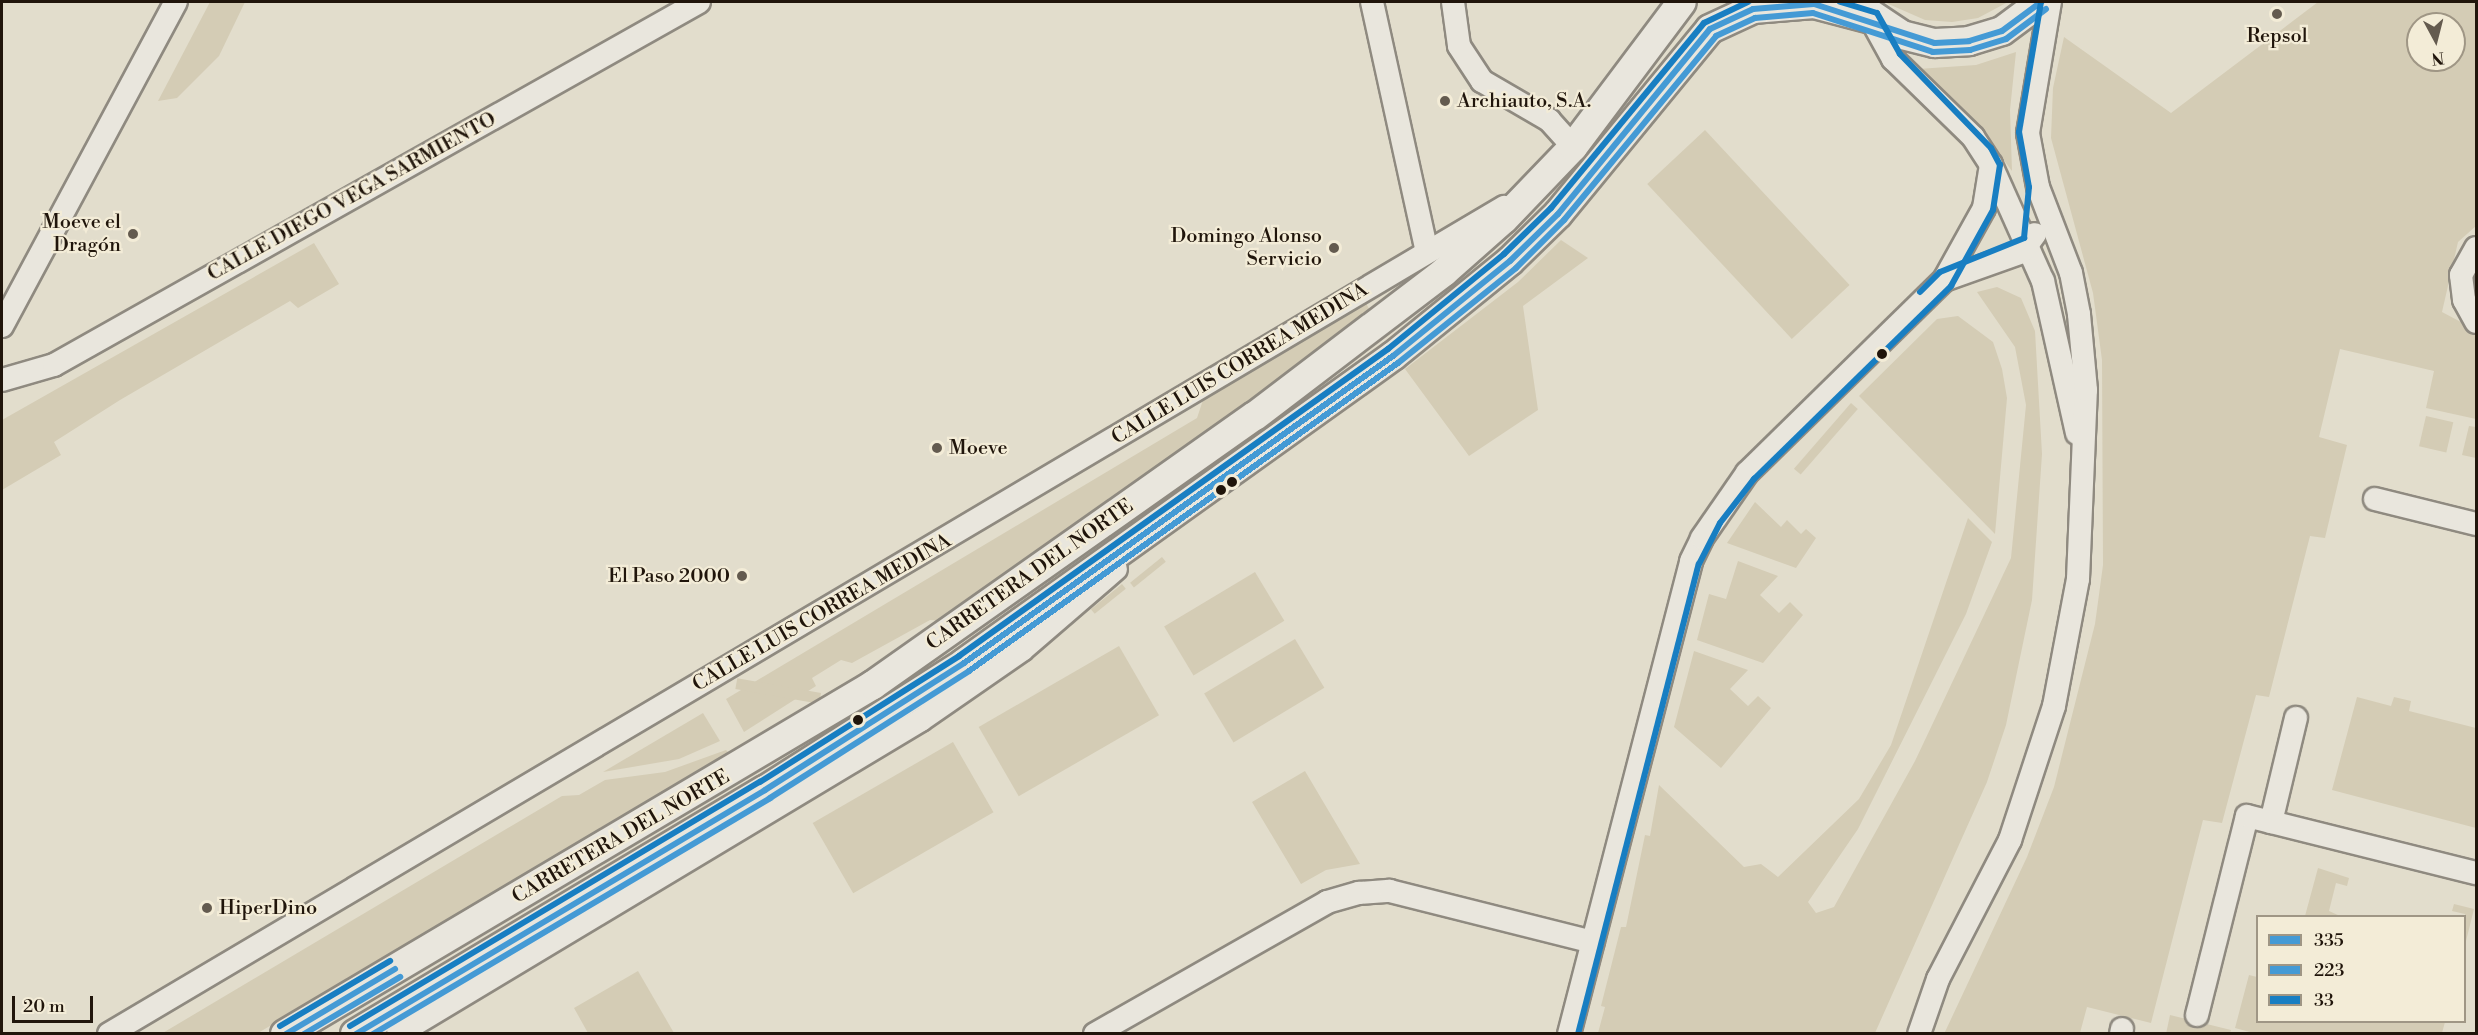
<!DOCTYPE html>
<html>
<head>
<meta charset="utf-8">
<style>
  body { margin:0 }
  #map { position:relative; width:2478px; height:1035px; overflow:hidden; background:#e2ddcc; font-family:"Libre Bodoni",serif }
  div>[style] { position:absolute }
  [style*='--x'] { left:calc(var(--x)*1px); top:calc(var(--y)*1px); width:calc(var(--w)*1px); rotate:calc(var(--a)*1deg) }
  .green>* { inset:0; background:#d4ccb5; transform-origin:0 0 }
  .roads { filter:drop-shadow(2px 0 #8f8a80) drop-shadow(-2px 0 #8f8a80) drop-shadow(0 2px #8f8a80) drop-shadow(0 -2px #8f8a80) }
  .minor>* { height:22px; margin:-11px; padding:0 11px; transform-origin:11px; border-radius:11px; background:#e9e6dd }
  .tertiary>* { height:28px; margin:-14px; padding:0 14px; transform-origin:14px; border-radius:14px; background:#e9e6dd }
  .bus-1>* { height:6px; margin:-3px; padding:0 3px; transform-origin:3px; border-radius:3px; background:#449ad5 }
  .bus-2>* { height:6px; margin:-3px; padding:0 3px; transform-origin:3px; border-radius:3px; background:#449ad5 }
  .bus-3>* { height:6px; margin:-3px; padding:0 3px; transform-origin:3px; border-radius:3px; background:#187ec2 }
  .dots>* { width:16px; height:16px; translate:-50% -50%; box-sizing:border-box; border:3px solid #f3ecd7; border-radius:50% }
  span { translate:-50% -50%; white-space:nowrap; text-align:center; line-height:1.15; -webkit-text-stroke:4.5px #f3ecd7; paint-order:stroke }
  .poi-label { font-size:20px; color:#20150b }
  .left { translate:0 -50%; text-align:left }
  .right { translate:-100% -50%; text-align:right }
  .street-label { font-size:20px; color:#20150b }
  .frame { position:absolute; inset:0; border:3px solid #20150b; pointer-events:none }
  .legend { position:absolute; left:2256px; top:915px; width:210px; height:108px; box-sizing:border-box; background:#f3ecd7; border:2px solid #9f9685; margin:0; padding:8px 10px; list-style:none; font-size:18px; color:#20150b }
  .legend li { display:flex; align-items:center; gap:12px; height:30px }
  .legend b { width:30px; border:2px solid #9f9685 }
  .north { position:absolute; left:2406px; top:12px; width:60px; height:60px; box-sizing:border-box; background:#f3ecd7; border:2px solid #9f9685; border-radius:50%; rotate:173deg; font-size:16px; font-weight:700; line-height:24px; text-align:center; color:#20150b }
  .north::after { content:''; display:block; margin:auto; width:21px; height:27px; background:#645b4f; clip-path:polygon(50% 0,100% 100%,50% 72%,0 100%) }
  .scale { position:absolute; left:12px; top:996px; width:81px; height:27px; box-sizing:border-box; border:3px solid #20150b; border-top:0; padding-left:8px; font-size:18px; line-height:21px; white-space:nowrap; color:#20150b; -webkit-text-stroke:4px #f3ecd7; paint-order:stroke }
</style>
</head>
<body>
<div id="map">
  <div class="green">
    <div style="clip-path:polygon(210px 2px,245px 2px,219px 56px,177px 98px,158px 101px)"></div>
    <div style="clip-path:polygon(1884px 2px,2008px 2px,1978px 18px,1952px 22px,1925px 20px)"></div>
    <div style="clip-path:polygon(evenodd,2318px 2px,2476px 2px,2476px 226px,2458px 242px,2442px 312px,2476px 330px,2476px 419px,2426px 408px,2434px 371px,2340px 349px,2319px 437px,2347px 445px,2325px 538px,2310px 536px,2269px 697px,2256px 695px,2222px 823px,2203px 820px,2151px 1023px,2087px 1007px,2080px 1033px,1944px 1034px,2027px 857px,2054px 787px,2095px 624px,2103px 565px,2102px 360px,2093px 293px,2051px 138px,2053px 88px,2064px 37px,2171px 113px,2318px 2px,2418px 24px,2454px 24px,2454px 60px,2418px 60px,2418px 24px)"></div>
    <div style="clip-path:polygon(2016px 52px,2010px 110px,2012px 171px,1978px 126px,1918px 69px,1976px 65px)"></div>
    <div style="left:1705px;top:130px;width:212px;height:79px;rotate:47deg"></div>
    <div style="clip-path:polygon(1561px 240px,1588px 258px,1523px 306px,1538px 410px,1469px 456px,1405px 369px,1518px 282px)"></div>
    <div style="clip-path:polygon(314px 243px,339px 284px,298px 308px,290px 301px,120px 400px,54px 442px,61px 455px,2px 490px,2px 420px)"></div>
    <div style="clip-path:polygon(1997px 287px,2021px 298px,2035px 331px,2042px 454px,2032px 600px,2006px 725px,1987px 782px,1875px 1033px,1598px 1033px,1605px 1007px,1601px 1006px,1621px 927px,1626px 927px,1645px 835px,1650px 836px,1659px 785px,1744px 867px,1761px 864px,1778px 877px,1859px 799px,1891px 745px,1968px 518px,1992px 542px,1966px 614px,1858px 829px,1808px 902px,1816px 913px,1834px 907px,1915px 761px,2011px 558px,2026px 405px,2015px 347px,1977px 292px)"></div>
    <div style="clip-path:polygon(1364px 300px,1371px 312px,946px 621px,930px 620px,852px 663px,841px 660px,812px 678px,816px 686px,744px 732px,726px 699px,1197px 418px,1205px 394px)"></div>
    <div style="clip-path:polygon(1958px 316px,1993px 342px,2002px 369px,2007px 398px,1995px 534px,1859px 396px,1937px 319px)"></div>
    <div style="left:1851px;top:403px;width:9px;height:87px;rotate:41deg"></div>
    <div style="left:2426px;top:416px;width:28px;height:31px;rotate:13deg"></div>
    <div style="clip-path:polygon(2469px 426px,2476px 427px,2476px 458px,2462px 455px)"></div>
    <div style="clip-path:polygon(1755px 502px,1781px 527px,1787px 520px,1801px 534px,1806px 529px,1816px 538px,1796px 568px,1727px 543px)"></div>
    <div style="left:1162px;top:557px;width:6px;height:41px;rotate:51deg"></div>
    <div style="clip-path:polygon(1738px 561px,1778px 576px,1760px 595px,1779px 613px,1790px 602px,1803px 615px,1763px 663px,1697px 640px,1709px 594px,1726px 599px)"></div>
    <div style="left:1255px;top:572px;width:57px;height:106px;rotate:59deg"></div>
    <div style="left:1122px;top:584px;width:6px;height:40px;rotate:51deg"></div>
    <div style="left:1295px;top:639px;width:57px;height:106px;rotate:59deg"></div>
    <div style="left:1119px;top:646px;width:80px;height:162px;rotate:60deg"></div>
    <div style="clip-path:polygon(1694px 651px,1748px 670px,1730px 689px,1748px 706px,1758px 696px,1771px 708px,1721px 768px,1674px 727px)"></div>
    <div style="left:821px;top:693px;width:11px;height:85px;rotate:100deg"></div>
    <div style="clip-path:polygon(2357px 697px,2391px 706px,2394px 697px,2411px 701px,2409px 711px,2476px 728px,2476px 828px,2332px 790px)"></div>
    <div style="clip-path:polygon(703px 713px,720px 741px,679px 759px,603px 772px)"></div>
    <div style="left:953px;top:742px;width:81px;height:162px;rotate:60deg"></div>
    <div style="clip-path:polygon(726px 750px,731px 755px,258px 1033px,161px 1034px,562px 796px,579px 795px,605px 780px,665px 772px)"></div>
    <div style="clip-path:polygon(1305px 771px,1360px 864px,1326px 870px,1301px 884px,1252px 802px)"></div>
    <div style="clip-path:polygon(2318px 868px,2349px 878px,2347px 886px,2336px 883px,2329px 911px,2340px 916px,2305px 916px)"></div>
    <div style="clip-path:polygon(2454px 904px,2474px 909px,2465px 945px,2465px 914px,2452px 911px)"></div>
    <div style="clip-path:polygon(638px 971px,674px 1033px,588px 1033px,574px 1008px)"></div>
    <div style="clip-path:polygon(2249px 975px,2257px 977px,2258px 1022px,2445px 1022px,2442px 1033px,2257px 1034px,2235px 1028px)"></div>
    <div style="clip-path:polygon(2170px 1015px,2231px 1030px,2230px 1033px,2166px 1034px)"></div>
  </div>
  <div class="roads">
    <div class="minor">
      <div style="--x:1372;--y:2;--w:256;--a:77.6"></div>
      <div style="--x:1453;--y:2;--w:44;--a:82.2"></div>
      <div style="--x:1459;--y:46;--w:42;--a:56.7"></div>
      <div style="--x:1482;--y:81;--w:78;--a:30.2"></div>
      <div style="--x:1549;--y:120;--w:36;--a:48"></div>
      <div style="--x:1871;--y:19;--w:46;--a:61.2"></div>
      <div style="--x:1893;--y:59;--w:112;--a:44.3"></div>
      <div style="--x:1973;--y:137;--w:33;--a:57"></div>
      <div style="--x:1991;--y:165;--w:127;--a:65.9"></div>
      <div style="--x:2043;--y:281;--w:156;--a:77.4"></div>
      <div style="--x:2476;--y:248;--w:31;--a:119"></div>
      <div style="--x:2461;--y:275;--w:25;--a:83"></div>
      <div style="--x:2464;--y:300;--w:25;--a:61"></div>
      <div style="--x:1944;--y:280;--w:83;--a:-19.7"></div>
      <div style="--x:2022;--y:252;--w:22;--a:-54"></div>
      <div style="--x:2;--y:326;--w:368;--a:-61.8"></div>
      <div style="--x:2;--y:380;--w:54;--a:-16.1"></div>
      <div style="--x:54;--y:365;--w:740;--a:-29.37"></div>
      <div style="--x:2375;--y:499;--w:104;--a:13.9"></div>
      <div style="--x:2271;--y:822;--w:107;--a:-76.5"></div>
      <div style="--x:2197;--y:1015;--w:205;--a:-75.9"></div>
      <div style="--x:2247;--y:816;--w:236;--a:14"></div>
      <div style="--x:109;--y:1034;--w:1622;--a:-30.66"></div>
      <div style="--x:398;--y:1034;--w:610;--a:-30.98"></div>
      <div style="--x:921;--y:720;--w:123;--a:-34.7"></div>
      <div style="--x:1022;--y:650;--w:124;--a:-40.8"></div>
      <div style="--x:1095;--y:1034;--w:267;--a:-29.6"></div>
      <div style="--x:1327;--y:902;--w:33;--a:-16"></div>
      <div style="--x:1359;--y:893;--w:31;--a:-4"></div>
      <div style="--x:1390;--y:891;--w:209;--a:14.1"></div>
      <div style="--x:1569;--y:1034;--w:488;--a:-75.5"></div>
      <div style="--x:1691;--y:561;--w:25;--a:-64"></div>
      <div style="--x:1702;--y:538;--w:79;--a:-55.3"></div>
      <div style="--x:1747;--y:473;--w:276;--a:-44.4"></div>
      <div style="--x:1944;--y:280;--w:82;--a:-60.9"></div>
      <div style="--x:1984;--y:208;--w:44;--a:-80.8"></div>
      <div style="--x:1919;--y:1034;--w:58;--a:-70.9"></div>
      <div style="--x:1938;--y:979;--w:157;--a:-62.6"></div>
      <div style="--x:2010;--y:840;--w:141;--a:-71.8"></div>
      <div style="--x:2054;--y:706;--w:129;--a:-79.3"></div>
      <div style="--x:2078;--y:579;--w:189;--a:-87.6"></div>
      <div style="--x:2086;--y:390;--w:76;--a:-95.3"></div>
      <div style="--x:2079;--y:314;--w:42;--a:-101"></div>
      <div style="--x:2071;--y:273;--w:92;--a:-111"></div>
      <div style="--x:2038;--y:187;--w:55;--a:-100.5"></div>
      <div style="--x:2028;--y:133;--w:133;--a:-80.5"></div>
      <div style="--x:2121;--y:1034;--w:5;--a:-79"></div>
    </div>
    <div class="tertiary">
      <div style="--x:1857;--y:5;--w:54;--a:33.7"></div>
      <div style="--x:1902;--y:35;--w:34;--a:14"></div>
      <div style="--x:1935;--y:43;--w:34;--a:-3"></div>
      <div style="--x:1969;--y:41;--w:34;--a:-17"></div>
      <div style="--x:2002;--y:31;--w:49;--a:-36.6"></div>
      <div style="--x:285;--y:1034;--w:684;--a:-30.69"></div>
      <div style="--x:873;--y:685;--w:467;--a:-35.2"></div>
      <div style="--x:1255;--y:416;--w:238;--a:-37.3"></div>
      <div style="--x:1444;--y:272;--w:80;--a:-41.5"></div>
      <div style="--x:1504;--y:219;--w:100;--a:-46.2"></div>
      <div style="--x:1573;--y:147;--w:181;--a:-53.1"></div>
      <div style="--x:355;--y:1034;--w:477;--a:-30.8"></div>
      <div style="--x:765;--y:790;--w:236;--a:-32.5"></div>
      <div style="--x:964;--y:663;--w:528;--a:-35.59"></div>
      <div style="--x:1393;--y:356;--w:151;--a:-39.1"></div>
      <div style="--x:1510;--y:261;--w:67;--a:-44.4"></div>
      <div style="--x:1558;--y:214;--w:239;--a:-50.6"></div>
      <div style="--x:1710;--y:29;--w:47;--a:-24.9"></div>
      <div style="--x:1753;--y:9;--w:61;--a:-4.7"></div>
      <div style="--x:1814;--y:4;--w:59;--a:14.7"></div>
    </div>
  </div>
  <div class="bus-1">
    <div style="--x:286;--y:1034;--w:127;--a:-30.8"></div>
    <div style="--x:356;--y:1034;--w:476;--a:-30.8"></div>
    <div style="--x:765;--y:790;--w:236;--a:-32.5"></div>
    <div style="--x:964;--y:663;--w:528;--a:-35.59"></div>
    <div style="--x:1393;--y:356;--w:151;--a:-39.1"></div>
    <div style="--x:1510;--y:261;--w:67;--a:-44.4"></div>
    <div style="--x:1558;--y:214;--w:239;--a:-50.6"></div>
    <div style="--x:1710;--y:29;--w:47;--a:-24.9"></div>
    <div style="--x:1753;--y:9;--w:61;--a:-4.7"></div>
    <div style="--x:1814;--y:4;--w:127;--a:17.9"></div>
    <div style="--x:1935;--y:43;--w:34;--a:-3"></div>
    <div style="--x:1969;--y:41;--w:34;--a:-17"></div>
    <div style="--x:2002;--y:31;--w:49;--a:-36.6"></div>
  </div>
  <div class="bus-2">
    <div style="--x:304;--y:1034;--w:112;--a:-30.7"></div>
    <div style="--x:373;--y:1034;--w:462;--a:-30.7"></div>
    <div style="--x:770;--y:798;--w:236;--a:-32.5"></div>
    <div style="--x:969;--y:671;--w:528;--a:-35.68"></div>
    <div style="--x:1398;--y:363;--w:151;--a:-38.8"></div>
    <div style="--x:1516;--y:268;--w:68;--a:-45"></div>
    <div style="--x:1564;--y:220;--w:239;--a:-50.4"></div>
    <div style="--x:1716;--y:36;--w:43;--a:-24.8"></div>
    <div style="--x:1755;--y:18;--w:58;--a:-4.9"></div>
    <div style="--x:1813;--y:13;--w:126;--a:18"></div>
    <div style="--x:1933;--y:52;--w:37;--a:-3"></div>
    <div style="--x:1970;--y:50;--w:38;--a:-17"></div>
    <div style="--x:2006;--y:39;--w:50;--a:-36.9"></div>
  </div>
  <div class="bus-3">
    <div style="--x:1920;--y:292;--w:28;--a:-45"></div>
    <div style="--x:1940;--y:272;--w:91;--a:-22"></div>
    <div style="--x:2024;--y:238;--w:51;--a:-84.4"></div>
    <div style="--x:2029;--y:187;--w:56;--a:-100.3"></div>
    <div style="--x:2019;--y:132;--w:132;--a:-80.4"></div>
    <div style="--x:280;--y:1026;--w:128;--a:-30.6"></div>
    <div style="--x:350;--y:1026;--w:477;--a:-30.8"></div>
    <div style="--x:760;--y:782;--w:236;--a:-32.3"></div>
    <div style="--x:959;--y:656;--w:528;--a:-35.59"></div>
    <div style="--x:1388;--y:349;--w:150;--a:-39.3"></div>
    <div style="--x:1504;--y:254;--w:66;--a:-44.4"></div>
    <div style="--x:1551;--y:208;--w:240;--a:-50.4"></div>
    <div style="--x:1704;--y:23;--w:49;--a:-25.5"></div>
    <div style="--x:1578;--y:1034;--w:485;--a:-75.6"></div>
    <div style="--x:1699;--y:564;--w:46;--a:-62.9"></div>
    <div style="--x:1720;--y:523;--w:56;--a:-52.3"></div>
    <div style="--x:1754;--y:479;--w:276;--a:-44.4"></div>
    <div style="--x:1951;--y:286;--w:87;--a:-61.1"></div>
    <div style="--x:1993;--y:210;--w:46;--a:-81.2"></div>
    <div style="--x:2000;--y:165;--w:19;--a:-118"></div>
    <div style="--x:1991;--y:148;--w:131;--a:-134.1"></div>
    <div style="--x:1900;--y:54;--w:47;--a:-119.3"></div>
    <div style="--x:1877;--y:13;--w:39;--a:-163"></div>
  </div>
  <div class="dots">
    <div style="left:2277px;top:14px;background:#645b4f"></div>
    <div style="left:1445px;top:101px;background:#645b4f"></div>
    <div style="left:133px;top:234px;background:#645b4f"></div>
    <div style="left:1334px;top:248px;background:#645b4f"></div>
    <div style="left:1882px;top:354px;background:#20150b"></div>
    <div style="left:937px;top:448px;background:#645b4f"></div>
    <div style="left:1232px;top:482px;background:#20150b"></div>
    <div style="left:1221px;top:490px;background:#20150b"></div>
    <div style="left:742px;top:576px;background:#645b4f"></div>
    <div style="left:858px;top:720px;background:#20150b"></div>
    <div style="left:207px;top:908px;background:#645b4f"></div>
  </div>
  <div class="poi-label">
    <span style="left:2277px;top:36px">Repsol</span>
    <span class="left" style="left:1457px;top:101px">Archiauto, S.A.</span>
    <span class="right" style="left:121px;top:234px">Moeve el<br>Dragón</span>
    <span class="right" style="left:1322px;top:248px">Domingo Alonso<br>Servicio</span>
    <span class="left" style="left:949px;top:448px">Moeve</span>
    <span class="right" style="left:730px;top:576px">El Paso 2000</span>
    <span class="left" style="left:219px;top:908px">HiperDino</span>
  </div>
  <div class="street-label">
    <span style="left:352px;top:197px;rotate:-29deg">CALLE DIEGO VEGA SARMIENTO</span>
    <span style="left:1240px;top:364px;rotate:-31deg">CALLE LUIS CORREA MEDINA</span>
    <span style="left:1030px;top:575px;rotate:-35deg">CARRETERA DEL NORTE</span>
    <span style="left:822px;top:613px;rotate:-30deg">CALLE LUIS CORREA MEDINA</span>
    <span style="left:621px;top:837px;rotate:-30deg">CARRETERA DEL NORTE</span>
  </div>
  <div class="frame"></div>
  <ul class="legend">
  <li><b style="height:8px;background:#449ad5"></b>335</li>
  <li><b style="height:8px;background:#449ad5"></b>223</li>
  <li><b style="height:8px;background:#187ec2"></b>33</li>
  </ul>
  <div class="north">N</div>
  <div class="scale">20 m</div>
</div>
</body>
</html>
